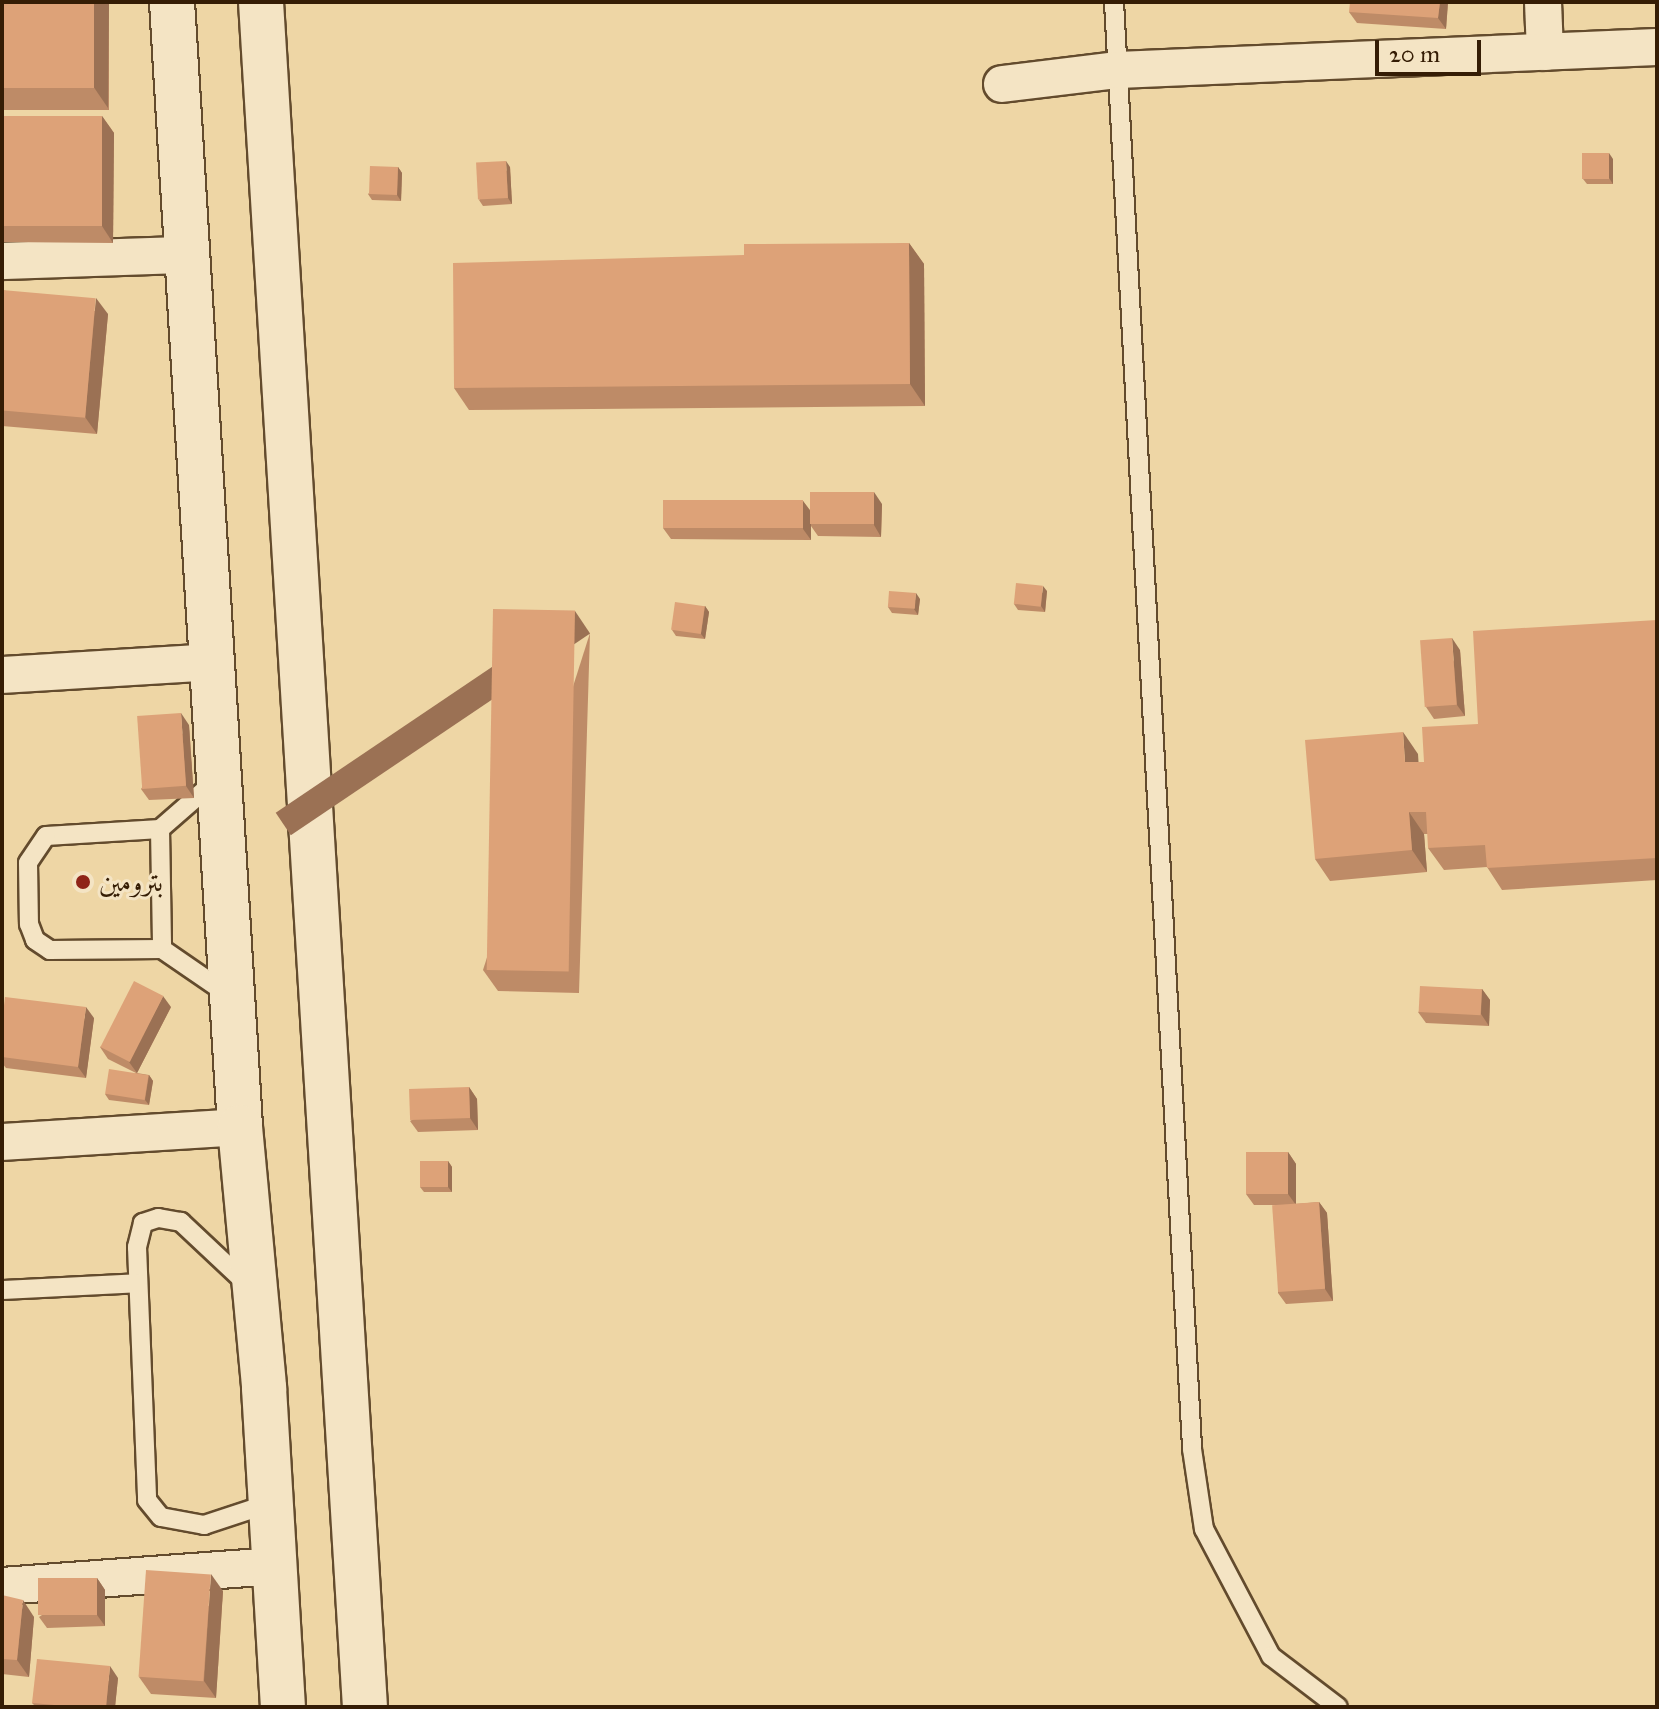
<!DOCTYPE html>
<html>
<head>
<meta charset="utf-8">
<style>
  body { margin:0 }
  #map { position:relative; width:1659px; height:1709px; overflow:hidden; background:#eed6a5; font-family:"IM FELL Great Primer",Amiri,serif }
  div>[style] { position:absolute }
  [style*='--x'] { left:calc(var(--x)*1px); top:calc(var(--y)*1px); width:calc(var(--w)*1px); rotate:calc(var(--a)*1deg) }
  .roads { filter:drop-shadow(2px 0 #634b2d) drop-shadow(-2px 0 #634b2d) drop-shadow(0 2px #634b2d) drop-shadow(0 -2px #634b2d) }
  .service>* { height:18px; margin:-9px; padding:0 9px; transform-origin:9px; border-radius:9px; background:#f4e4c4 }
  .minor>* { height:36px; margin:-18px; padding:0 18px; transform-origin:18px; border-radius:18px; background:#f4e4c4 }
  .tertiary>* { height:44px; margin:-22px; padding:0 22px; transform-origin:22px; border-radius:22px; background:#f4e4c4 }
  .wall>* { inset:0; background:#be8b67; transform-origin:0 0 }
  .shaded-wall>* { inset:0; background:#9b7154; transform-origin:0 0 }
  .building>* { inset:0; background:#dda278; transform-origin:0 0 }
  .dots>* { width:22px; height:22px; translate:-50% -50%; box-sizing:border-box; border:4px solid #f4e4c4; border-radius:50% }
  span { translate:-50% -50%; white-space:nowrap; text-align:center; line-height:1.15; -webkit-text-stroke:6px #f4e4c4; paint-order:stroke }
  .poi-label { font-size:28px; color:#351d05 }
  .left { translate:0 -50%; text-align:left }
  .frame { position:absolute; inset:0; border:4px solid #351d05; pointer-events:none }
  .scale { position:absolute; left:1375px; top:40px; width:106px; height:36px; box-sizing:border-box; border:4px solid #351d05; border-top:0; padding-left:10px; font-size:24px; line-height:28px; white-space:nowrap; color:#351d05; -webkit-text-stroke:6px #f4e4c4; paint-order:stroke }
</style>
</head>
<body>
<div id="map">
  <div class="roads">
    <div class="service">
      <div style="--x:1114;--y:2;--w:1449;--a:86.91"></div>
      <div style="--x:1192;--y:1449;--w:81;--a:81.5"></div>
      <div style="--x:1204;--y:1529;--w:144;--a:62.2"></div>
      <div style="--x:1271;--y:1656;--w:84;--a:37.3"></div>
      <div style="--x:215;--y:781;--w:73;--a:138.9"></div>
      <div style="--x:160;--y:829;--w:120;--a:89"></div>
      <div style="--x:162;--y:949;--w:81;--a:34.5"></div>
      <div style="--x:160;--y:829;--w:114;--a:176.5"></div>
      <div style="--x:46;--y:836;--w:32;--a:124"></div>
      <div style="--x:28;--y:863;--w:61;--a:89.1"></div>
      <div style="--x:29;--y:924;--w:17;--a:69"></div>
      <div style="--x:35;--y:940;--w:18;--a:34"></div>
      <div style="--x:50;--y:950;--w:112;--a:-0.5"></div>
      <div style="--x:247;--y:1284;--w:91;--a:-136.8"></div>
      <div style="--x:181;--y:1222;--w:23;--a:-170"></div>
      <div style="--x:158;--y:1218;--w:16;--a:162"></div>
      <div style="--x:143;--y:1223;--w:25;--a:104"></div>
      <div style="--x:137;--y:1247;--w:253;--a:87.7"></div>
      <div style="--x:147;--y:1500;--w:22;--a:51"></div>
      <div style="--x:161;--y:1517;--w:44;--a:10.5"></div>
      <div style="--x:204;--y:1525;--w:71;--a:-18.2"></div>
      <div style="--x:2;--y:1290;--w:136;--a:-2.9"></div>
    </div>
    <div class="minor">
      <div style="--x:1543;--y:2;--w:50;--a:87.7"></div>
      <div style="--x:1002;--y:84;--w:117;--a:-6.9"></div>
      <div style="--x:1118;--y:70;--w:539;--a:-2.44"></div>
      <div style="--x:2;--y:261;--w:184;--a:-1.9"></div>
      <div style="--x:2;--y:675;--w:211;--a:-3.5"></div>
      <div style="--x:2;--y:1142;--w:238;--a:-3.6"></div>
      <div style="--x:2;--y:1586;--w:273;--a:-4.2"></div>
    </div>
    <div class="tertiary">
      <div style="--x:172;--y:2;--w:1127;--a:86.54"></div>
      <div style="--x:240;--y:1127;--w:262;--a:84.7"></div>
      <div style="--x:264;--y:1388;--w:320;--a:86.6"></div>
      <div style="--x:261;--y:2;--w:1708;--a:86.51"></div>
    </div>
  </div>
  <div class="wall">
    <div style="left:2px;top:2px;width:107px;height:108px"></div>
    <div style="clip-path:polygon(1448px 2px,1446px 29px,1357px 23px,1349px 12px)"></div>
    <div style="clip-path:polygon(2px 116px,102px 116px,114px 133px,113px 243px,2px 242px)"></div>
    <div style="clip-path:polygon(1613px 159px,1613px 184px,1587px 184px,1583px 179px)"></div>
    <div style="clip-path:polygon(398px 167px,402px 173px,401px 201px,372px 200px,368px 194px)"></div>
    <div style="clip-path:polygon(510px 167px,512px 204px,483px 206px,479px 200px)"></div>
    <div style="clip-path:polygon(909px 243px,924px 264px,925px 406px,469px 410px,454px 388px,744px 255px)"></div>
    <div style="clip-path:polygon(2px 290px,108px 314px,97px 434px,2px 426px)"></div>
    <div style="clip-path:polygon(803px 501px,810px 510px,882px 504px,881px 537px,818px 536px,811px 526px,811px 540px,671px 539px,663px 528px)"></div>
    <div style="clip-path:polygon(1047px 591px,1045px 612px,1018px 610px,1014px 604px)"></div>
    <div style="clip-path:polygon(920px 599px,918px 615px,892px 613px,888px 607px)"></div>
    <div style="clip-path:polygon(705px 606px,709px 612px,705px 639px,676px 636px,672px 630px)"></div>
    <div style="clip-path:polygon(1657px 620px,1657px 880px,1502px 890px,1487px 867px,1444px 870px,1428px 848px,1428px 834px,1424px 834px,1427px 872px,1330px 881px,1315px 859px,1418px 754px,1418px 762px,1424px 762px,1478px 724px)"></div>
    <div style="clip-path:polygon(590px 633px,579px 993px,498px 991px,483px 970px)"></div>
    <div style="clip-path:polygon(1460px 650px,1465px 716px,1434px 719px,1426px 707px)"></div>
    <div style="clip-path:polygon(189px 725px,194px 798px,149px 800px,141px 789px)"></div>
    <div style="clip-path:polygon(1482px 989px,1490px 1000px,1489px 1026px,1426px 1023px,1418px 1012px)"></div>
    <div style="clip-path:polygon(171px 1007px,137px 1073px,149px 1075px,153px 1081px,149px 1105px,109px 1100px,105px 1094px,136px 1073px,108px 1059px,100px 1047px)"></div>
    <div style="clip-path:polygon(94px 1018px,86px 1078px,6px 1068px,2px 1063px,2px 1023px)"></div>
    <div style="clip-path:polygon(469px 1087px,477px 1099px,478px 1130px,418px 1132px,410px 1121px)"></div>
    <div style="clip-path:polygon(1288px 1152px,1296px 1164px,1296px 1204px,1319px 1202px,1327px 1213px,1333px 1301px,1286px 1304px,1278px 1293px,1277px 1205px,1254px 1205px,1246px 1194px)"></div>
    <div style="clip-path:polygon(448px 1161px,452px 1167px,452px 1192px,424px 1192px,420px 1187px)"></div>
    <div style="clip-path:polygon(97px 1578px,105px 1590px,105px 1626px,47px 1628px,39px 1617px)"></div>
    <div style="clip-path:polygon(223px 1591px,216px 1698px,151px 1694px,139px 1677px)"></div>
    <div style="clip-path:polygon(2px 1595px,34px 1617px,29px 1677px,2px 1674px)"></div>
    <div style="clip-path:polygon(118px 1678px,115px 1707px,36px 1707px,32px 1703px)"></div>
  </div>
  <div class="shaded-wall">
    <div style="clip-path:polygon(94px 2px,109px 2px,108px 108px,93px 86px)"></div>
    <div style="clip-path:polygon(1440px 2px,1448px 2px,1446px 29px,1438px 18px)"></div>
    <div style="clip-path:polygon(102px 116px,114px 133px,113px 243px,102px 226px)"></div>
    <div style="clip-path:polygon(1609px 153px,1613px 159px,1613px 184px,1609px 178px)"></div>
    <div style="clip-path:polygon(506px 161px,510px 167px,512px 204px,508px 198px)"></div>
    <div style="clip-path:polygon(398px 167px,402px 173px,401px 201px,397px 195px)"></div>
    <div style="clip-path:polygon(909px 243px,924px 264px,925px 406px,910px 384px)"></div>
    <div style="clip-path:polygon(96px 298px,108px 314px,97px 434px,85px 417px)"></div>
    <div style="clip-path:polygon(874px 492px,882px 504px,881px 537px,874px 525px)"></div>
    <div style="clip-path:polygon(803px 501px,811px 512px,811px 540px,803px 529px)"></div>
    <div style="clip-path:polygon(1043px 586px,1047px 591px,1045px 612px,1041px 606px)"></div>
    <div style="clip-path:polygon(916px 593px,920px 599px,918px 615px,914px 609px)"></div>
    <div style="clip-path:polygon(705px 606px,709px 612px,705px 639px,701px 634px)"></div>
    <div style="left:575px;top:611px;width:27px;height:361px;rotate:56deg"></div>
    <div style="clip-path:polygon(1452px 638px,1460px 650px,1465px 716px,1457px 705px)"></div>
    <div style="clip-path:polygon(181px 713px,189px 725px,194px 798px,186px 786px)"></div>
    <div style="clip-path:polygon(1403px 732px,1418px 754px,1420px 784px,1405px 762px)"></div>
    <div style="clip-path:polygon(1409px 812px,1424px 834px,1427px 872px,1412px 850px)"></div>
    <div style="clip-path:polygon(1482px 989px,1490px 1000px,1489px 1026px,1481px 1014px)"></div>
    <div style="clip-path:polygon(163px 996px,171px 1007px,137px 1073px,129px 1062px)"></div>
    <div style="clip-path:polygon(86px 1007px,94px 1018px,86px 1078px,78px 1067px)"></div>
    <div style="clip-path:polygon(149px 1075px,153px 1081px,149px 1105px,145px 1100px)"></div>
    <div style="clip-path:polygon(469px 1087px,477px 1099px,478px 1130px,470px 1118px)"></div>
    <div style="clip-path:polygon(1288px 1152px,1296px 1164px,1296px 1205px,1288px 1194px)"></div>
    <div style="clip-path:polygon(448px 1161px,452px 1167px,452px 1192px,448px 1187px)"></div>
    <div style="clip-path:polygon(1319px 1202px,1327px 1213px,1333px 1301px,1325px 1289px)"></div>
    <div style="clip-path:polygon(211px 1574px,223px 1591px,216px 1698px,204px 1681px)"></div>
    <div style="clip-path:polygon(97px 1578px,105px 1590px,105px 1626px,97px 1615px)"></div>
    <div style="clip-path:polygon(23px 1600px,34px 1617px,29px 1677px,17px 1660px)"></div>
    <div style="clip-path:polygon(110px 1666px,118px 1678px,115px 1707px,106px 1707px)"></div>
  </div>
  <div class="building">
    <div style="left:2px;top:2px;width:92px;height:86px"></div>
    <div style="clip-path:polygon(1350px 2px,1440px 2px,1438px 18px,1349px 12px)"></div>
    <div style="left:2px;top:116px;width:100px;height:110px"></div>
    <div style="left:1582px;top:153px;width:27px;height:26px"></div>
    <div style="left:506px;top:161px;width:37px;height:30px;rotate:87deg"></div>
    <div style="left:370px;top:166px;width:28px;height:28px;rotate:2deg"></div>
    <div style="clip-path:polygon(909px 243px,910px 384px,454px 388px,453px 263px,744px 255px,744px 244px)"></div>
    <div style="left:2px;top:290px;width:94px;height:120px;rotate:5deg"></div>
    <div style="left:810px;top:492px;width:64px;height:32px"></div>
    <div style="left:663px;top:500px;width:140px;height:28px"></div>
    <div style="left:1016px;top:583px;width:27px;height:21px;rotate:6deg"></div>
    <div style="left:889px;top:591px;width:27px;height:16px;rotate:4deg"></div>
    <div style="left:675px;top:602px;width:30px;height:28px;rotate:8deg"></div>
    <div style="left:493px;top:609px;width:82px;height:361px;rotate:1deg"></div>
    <div style="clip-path:polygon(1657px 620px,1657px 858px,1487px 868px,1485px 845px,1428px 848px,1426px 812px,1409px 812px,1412px 850px,1315px 859px,1305px 740px,1403px 732px,1405px 762px,1424px 762px,1422px 727px,1478px 724px,1473px 631px)"></div>
    <div style="left:1452px;top:638px;width:67px;height:32px;rotate:86deg"></div>
    <div style="left:181px;top:713px;width:73px;height:44px;rotate:86deg"></div>
    <div style="left:134px;top:981px;width:33px;height:74px;rotate:27deg"></div>
    <div style="left:1420px;top:986px;width:62px;height:26px;rotate:3deg"></div>
    <div style="clip-path:polygon(5px 997px,86px 1007px,78px 1067px,2px 1057px,2px 1023px)"></div>
    <div style="left:109px;top:1069px;width:40px;height:25px;rotate:9deg"></div>
    <div style="left:469px;top:1087px;width:31px;height:60px;rotate:88deg"></div>
    <div style="left:1246px;top:1152px;width:42px;height:42px"></div>
    <div style="left:448px;top:1161px;width:26px;height:28px;rotate:90deg"></div>
    <div style="left:1319px;top:1202px;width:87px;height:47px;rotate:86deg"></div>
    <div style="left:146px;top:1570px;width:65px;height:107px;rotate:4deg"></div>
    <div style="left:97px;top:1578px;width:37px;height:59px;rotate:90deg"></div>
    <div style="clip-path:polygon(2px 1595px,23px 1600px,17px 1660px,2px 1659px)"></div>
    <div style="clip-path:polygon(37px 1659px,110px 1666px,106px 1707px,77px 1707px,32px 1703px)"></div>
  </div>
  <div class="dots">
    <div style="left:83px;top:882px;background:#8f2418"></div>
  </div>
  <div class="poi-label">
    <span class="left" style="left:99px;top:882px">بترومين</span>
  </div>
  <div class="frame"></div>
  <div class="scale">20 m</div>
</div>
</body>
</html>
